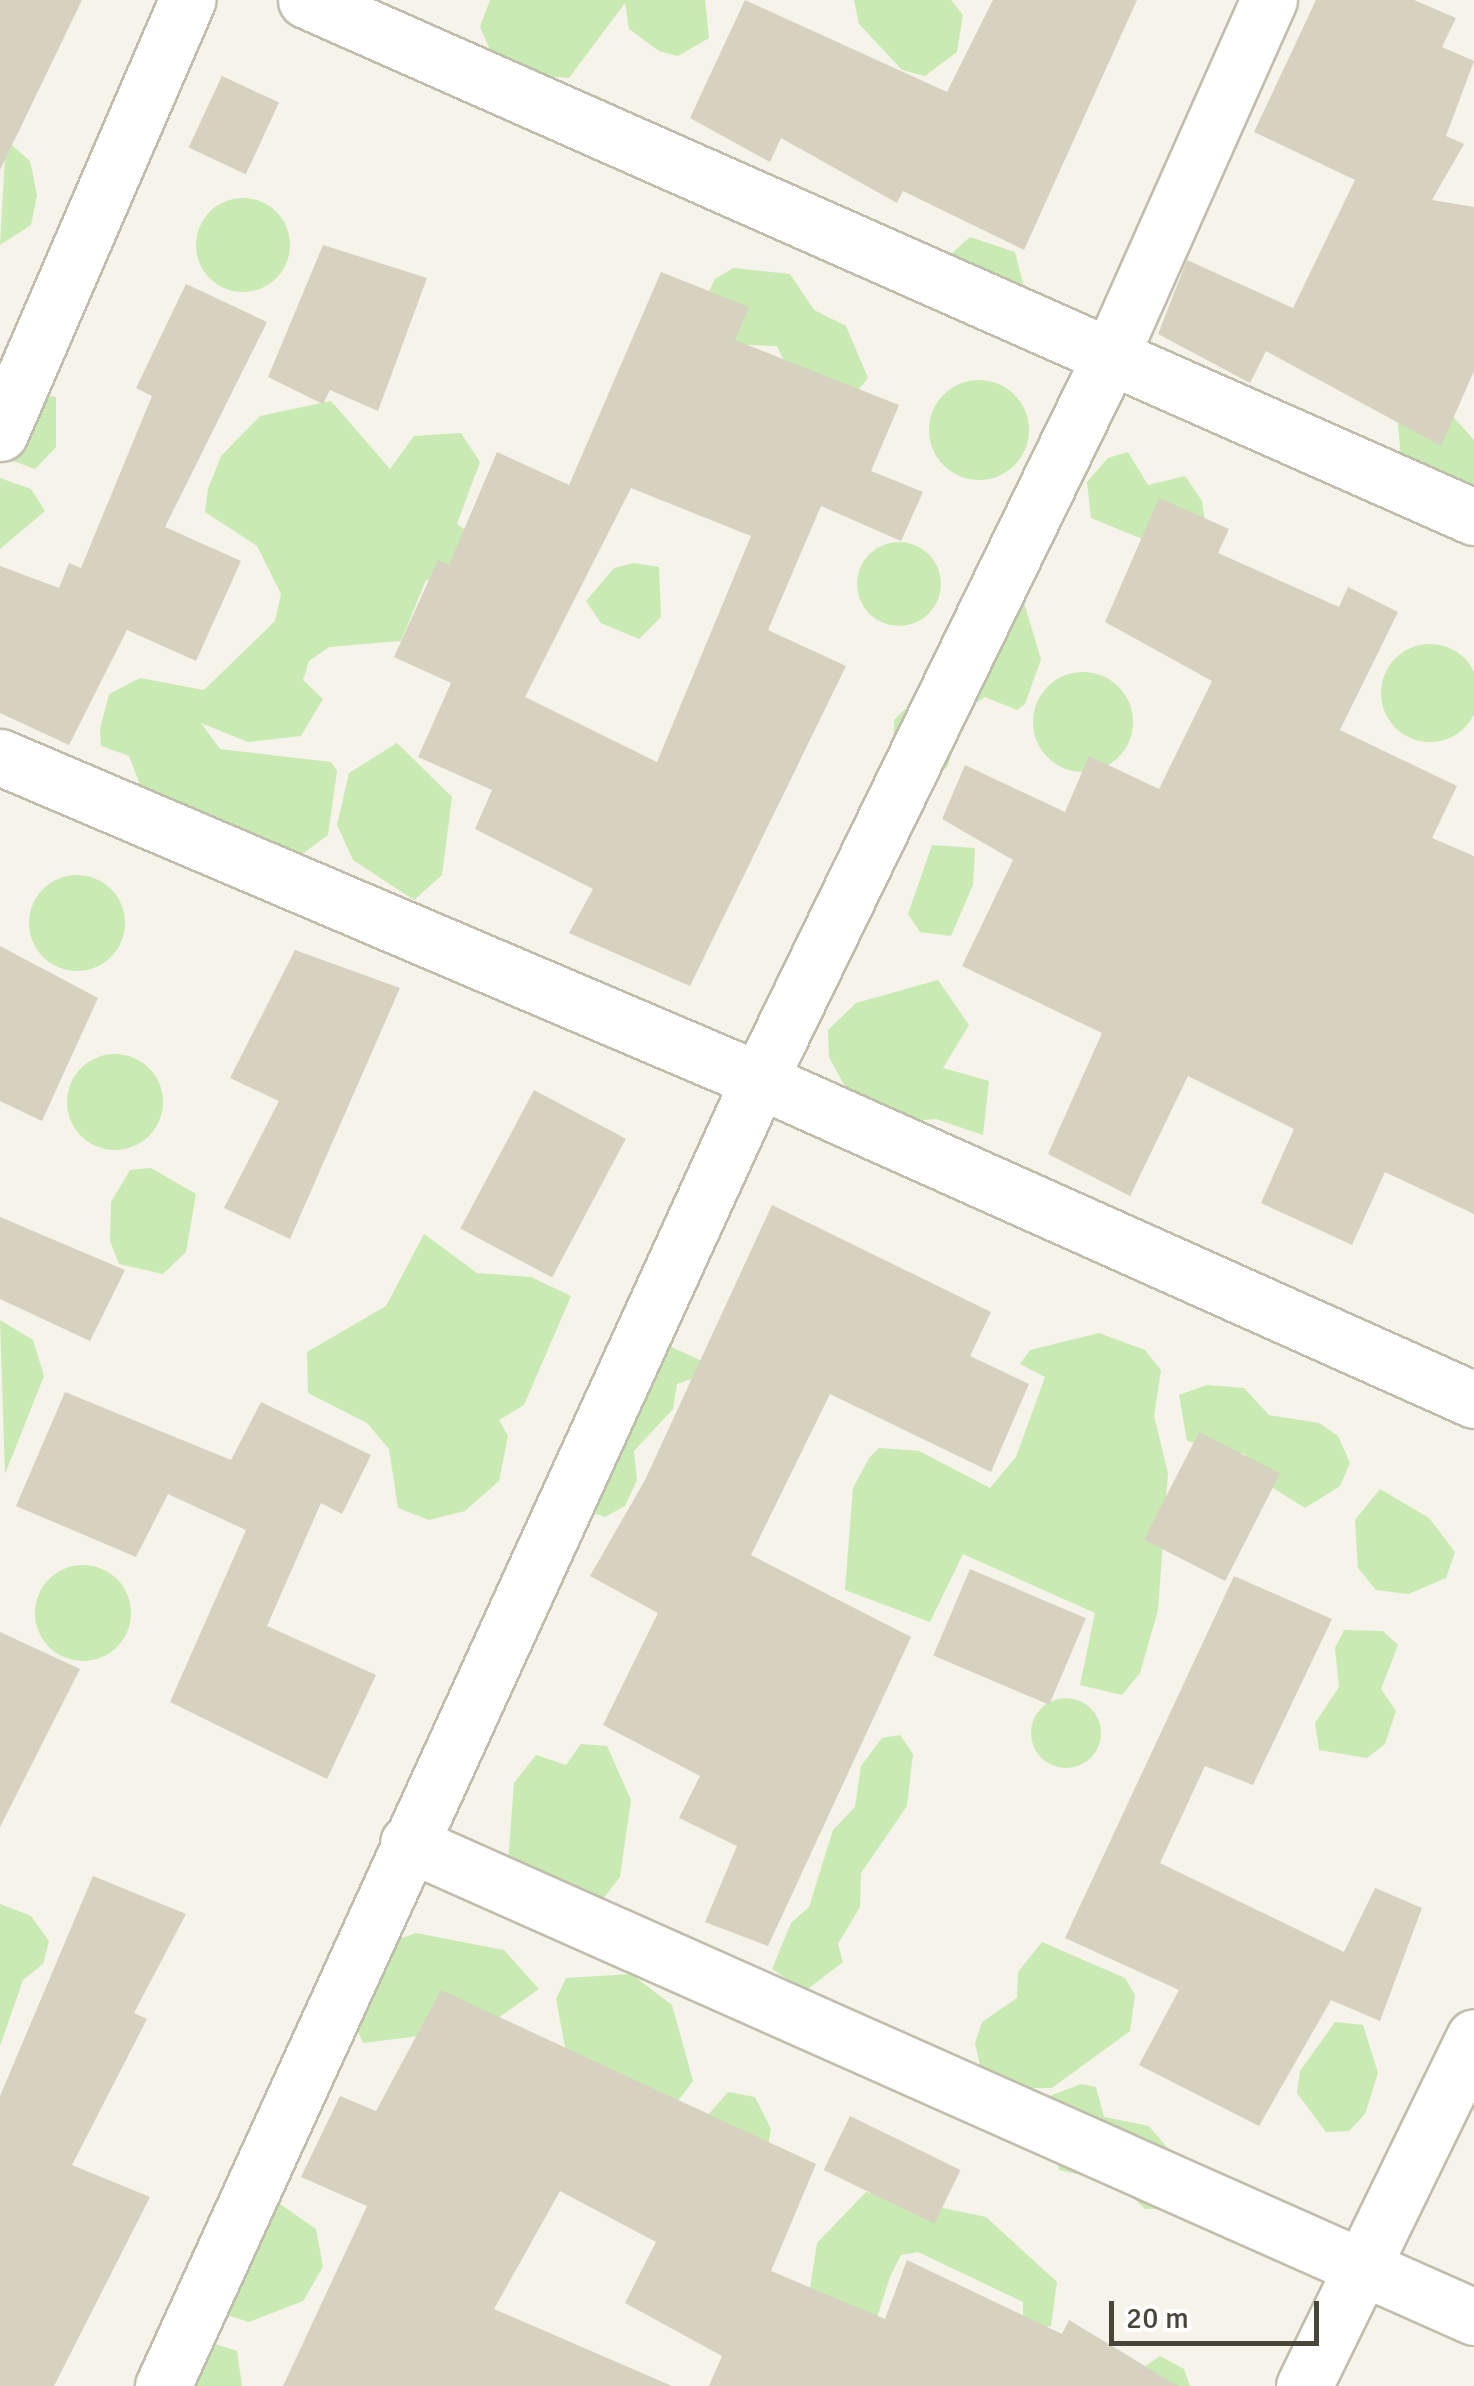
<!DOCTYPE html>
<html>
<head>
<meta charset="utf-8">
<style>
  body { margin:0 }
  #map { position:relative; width:1474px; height:2386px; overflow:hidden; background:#f5f3ea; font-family:Signika,sans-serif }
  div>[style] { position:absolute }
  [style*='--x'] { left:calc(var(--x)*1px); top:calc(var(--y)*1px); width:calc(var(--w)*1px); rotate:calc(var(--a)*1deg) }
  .green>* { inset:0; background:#c9eab3 }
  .round { border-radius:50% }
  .building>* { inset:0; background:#d7d1bf; transform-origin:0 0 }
  .roads { filter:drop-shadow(2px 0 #c1bdac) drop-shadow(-2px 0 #c1bdac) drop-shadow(0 2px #c1bdac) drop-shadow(0 -2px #c1bdac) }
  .minor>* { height:55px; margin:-27.5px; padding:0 27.5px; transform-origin:27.5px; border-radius:27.5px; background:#fff }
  span { translate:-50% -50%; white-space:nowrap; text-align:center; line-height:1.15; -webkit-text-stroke:10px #fff; paint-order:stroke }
  .scale { position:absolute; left:1109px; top:2301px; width:210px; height:45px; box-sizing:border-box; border:5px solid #494538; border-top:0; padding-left:12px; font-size:30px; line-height:35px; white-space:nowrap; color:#494538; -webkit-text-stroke:8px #fff; paint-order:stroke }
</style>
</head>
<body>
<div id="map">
  <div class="green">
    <div style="clip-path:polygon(490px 0,705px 0,709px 38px,678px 56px,659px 51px,629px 29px,625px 3px,569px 78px,536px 75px,490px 50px,480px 27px)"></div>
    <div style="clip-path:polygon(854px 0,951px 0,963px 15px,957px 52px,925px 76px,902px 70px,859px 24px)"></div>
    <div style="clip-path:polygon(6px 140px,30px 161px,37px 195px,31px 225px,0 245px)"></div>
    <div class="round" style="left:196px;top:198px;width:94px;height:94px"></div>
    <div style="clip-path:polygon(970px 237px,1015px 252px,1025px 291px,942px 262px)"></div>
    <div style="clip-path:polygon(733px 268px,790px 274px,814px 310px,846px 326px,868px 378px,854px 395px,790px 374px,777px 346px,726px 344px,700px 310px,715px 279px)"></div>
    <div class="round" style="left:929px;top:380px;width:100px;height:100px"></div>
    <div style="clip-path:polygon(30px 393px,56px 397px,56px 447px,35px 469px,0 456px)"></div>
    <div style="clip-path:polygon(331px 401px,390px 469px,414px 436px,461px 433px,480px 462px,457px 524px,475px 537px,456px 582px,426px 580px,401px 641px,329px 647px,309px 661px,303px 680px,323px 699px,301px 736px,248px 742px,201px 723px,220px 749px,331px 762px,337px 771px,328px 835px,263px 883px,145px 798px,129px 756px,101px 746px,100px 729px,109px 694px,140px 678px,204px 690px,275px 621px,281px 594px,257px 546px,205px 512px,208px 489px,221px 456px,260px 416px)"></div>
    <div style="clip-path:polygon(1439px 401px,1474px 440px,1474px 490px,1401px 459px,1398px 424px,1412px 402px)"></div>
    <div style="clip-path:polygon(1128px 452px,1148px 485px,1185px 476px,1202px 501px,1206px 529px,1145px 540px,1091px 518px,1087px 482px,1108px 458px)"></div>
    <div style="clip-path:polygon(0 478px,31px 489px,45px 511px,0 549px)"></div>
    <div class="round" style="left:857px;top:542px;width:84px;height:84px"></div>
    <div style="clip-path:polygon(634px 563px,659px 567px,661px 617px,639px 639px,601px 623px,586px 601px,614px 568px)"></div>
    <div style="clip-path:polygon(1021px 593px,1041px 659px,1025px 704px,1017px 710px,985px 697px,966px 710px,947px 768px,926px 776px,893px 752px,894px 720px)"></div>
    <div class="round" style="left:1381px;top:644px;width:98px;height:98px"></div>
    <div class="round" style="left:1033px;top:672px;width:100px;height:100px"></div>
    <div style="clip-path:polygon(397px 743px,452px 797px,442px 875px,414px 900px,353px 860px,337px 825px,349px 773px)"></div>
    <div style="clip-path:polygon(932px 845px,975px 848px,973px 885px,951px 936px,920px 932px,908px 914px)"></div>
    <div class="round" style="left:29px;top:875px;width:96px;height:96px"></div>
    <div style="clip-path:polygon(938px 980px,969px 1025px,943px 1068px,989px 1081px,983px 1135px,936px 1119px,909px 1121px,848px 1092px,829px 1057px,828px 1030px,856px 1003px)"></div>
    <div class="round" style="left:67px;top:1054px;width:96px;height:96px"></div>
    <div style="clip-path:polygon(151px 1168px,196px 1194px,186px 1252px,163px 1274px,119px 1264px,110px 1241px,111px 1202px,130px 1170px)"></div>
    <div style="clip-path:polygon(424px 1234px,477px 1273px,531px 1277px,571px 1296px,524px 1405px,499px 1420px,508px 1436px,499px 1481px,465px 1511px,429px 1520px,398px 1508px,389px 1449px,367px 1423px,308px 1393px,307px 1352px,386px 1306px)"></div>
    <div style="clip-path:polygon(0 1320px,33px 1340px,44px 1376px,5px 1474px)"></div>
    <div style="clip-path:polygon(1099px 1333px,1145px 1350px,1161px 1370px,1154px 1416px,1168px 1473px,1158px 1610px,1140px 1673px,1122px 1695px,1080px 1685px,1095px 1613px,963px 1554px,930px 1622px,845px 1590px,853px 1488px,869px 1458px,879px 1448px,919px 1451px,990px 1488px,1016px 1457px,1045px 1377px,1020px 1364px,1030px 1350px)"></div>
    <div style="clip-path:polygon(667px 1345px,702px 1361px,694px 1378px,677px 1384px,673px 1409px,634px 1451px,637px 1480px,625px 1506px,605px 1517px,588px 1511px)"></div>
    <div style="clip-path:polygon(1207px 1385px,1244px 1388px,1269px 1415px,1319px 1423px,1338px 1436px,1350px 1463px,1340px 1486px,1305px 1508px,1263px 1482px,1245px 1454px,1187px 1441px,1179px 1395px)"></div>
    <div style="clip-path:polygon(1380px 1489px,1429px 1518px,1455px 1552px,1446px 1578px,1408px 1594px,1376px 1590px,1358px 1568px,1355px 1520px)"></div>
    <div class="round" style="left:35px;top:1565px;width:96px;height:96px"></div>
    <div style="clip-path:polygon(1344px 1630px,1383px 1631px,1398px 1645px,1381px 1689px,1396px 1711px,1385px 1744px,1367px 1758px,1319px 1750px,1315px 1723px,1339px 1687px,1335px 1648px)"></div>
    <div class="round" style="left:1031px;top:1698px;width:70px;height:70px"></div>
    <div style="clip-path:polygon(900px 1735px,913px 1754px,907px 1806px,861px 1873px,860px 1907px,838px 1944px,843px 1962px,805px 1991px,772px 1969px,791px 1923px,809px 1907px,833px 1830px,855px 1807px,861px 1766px,882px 1738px)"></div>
    <div style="clip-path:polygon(581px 1744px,607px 1746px,631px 1800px,620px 1877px,595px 1909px,507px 1876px,514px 1783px,536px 1755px,566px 1765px)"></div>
    <div style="clip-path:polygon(0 1904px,31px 1916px,49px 1941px,43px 1964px,23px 1980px,0 2046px)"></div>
    <div style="clip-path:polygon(416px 1933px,504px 1950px,539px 1989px,484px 2028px,363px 2043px,351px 2015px,385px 1944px)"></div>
    <div style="clip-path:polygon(1042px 1942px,1125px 1978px,1135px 1995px,1130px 2031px,1052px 2088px,1020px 2088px,980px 2066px,975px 2043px,982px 2022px,1017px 1998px,1018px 1972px)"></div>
    <div style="clip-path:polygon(631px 1974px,672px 2005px,693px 2081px,662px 2122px,567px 2057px,556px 1999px,566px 1978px)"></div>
    <div style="clip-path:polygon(1335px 2022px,1363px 2025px,1378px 2073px,1365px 2114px,1349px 2131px,1326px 2132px,1297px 2093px,1300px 2071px)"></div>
    <div style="clip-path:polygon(1081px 2084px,1096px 2087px,1104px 2117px,1149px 2126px,1176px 2158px,1176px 2209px,1145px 2209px,1118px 2183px,1059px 2170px,1047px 2097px)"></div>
    <div style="clip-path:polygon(728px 2092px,755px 2097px,771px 2129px,767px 2153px,708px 2115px)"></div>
    <div style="clip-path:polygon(866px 2192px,986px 2217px,1057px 2282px,1051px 2326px,1023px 2330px,1023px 2302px,918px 2252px,901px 2255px,890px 2277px,871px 2336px,808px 2301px,817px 2243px)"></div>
    <div style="clip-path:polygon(270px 2197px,316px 2229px,323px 2267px,303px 2301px,249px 2322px,221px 2313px,193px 2283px,195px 2247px,215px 2220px)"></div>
    <div style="clip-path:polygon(215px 2344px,237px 2351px,242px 2386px,162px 2386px,179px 2346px)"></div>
    <div style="clip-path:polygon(1160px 2356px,1184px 2369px,1190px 2386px,1117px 2386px)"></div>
  </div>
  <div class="building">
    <div style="clip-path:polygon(0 0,82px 0,0 170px)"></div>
    <div style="clip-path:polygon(745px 0,947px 92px,993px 0,1137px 0,1024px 250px,903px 191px,897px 203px,781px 138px,770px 162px,690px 118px)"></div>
    <div style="clip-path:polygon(1316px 0,1414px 0,1456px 18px,1442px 47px,1474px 61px,1446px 136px,1464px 144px,1432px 200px,1474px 207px,1474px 371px,1441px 446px,1266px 351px,1250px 383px,1158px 334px,1187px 260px,1293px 308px,1355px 180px,1254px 132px)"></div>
    <div style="left:222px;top:76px;width:63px;height:79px;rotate:25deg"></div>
    <div style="clip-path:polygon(323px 245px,427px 278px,378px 411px,330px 390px,323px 404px,268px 377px)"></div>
    <div style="clip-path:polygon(evenodd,661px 272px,749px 307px,735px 340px,899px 405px,871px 471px,923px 492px,901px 541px,821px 506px,768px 630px,846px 666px,690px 986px,569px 933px,593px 889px,475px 829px,492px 790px,418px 757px,451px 683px,394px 657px,438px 560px,449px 565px,497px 452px,569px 485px,661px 272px,631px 488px,751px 536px,657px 762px,525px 697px,631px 488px)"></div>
    <div style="clip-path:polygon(186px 284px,267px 322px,165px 527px,241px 561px,196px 661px,127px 630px,69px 745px,0 713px,0 566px,59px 588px,69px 563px,81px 568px,152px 396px,136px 388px)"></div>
    <div style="clip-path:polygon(1159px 498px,1229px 529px,1218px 553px,1339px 607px,1348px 587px,1398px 612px,1340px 730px,1457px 786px,1432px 838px,1474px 856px,1474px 1214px,1385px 1172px,1352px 1245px,1261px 1203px,1294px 1129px,1188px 1076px,1130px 1196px,1048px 1154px,1102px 1033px,962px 966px,1013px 860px,942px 819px,965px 765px,1065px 812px,1089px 756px,1159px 789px,1212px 681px,1105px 622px)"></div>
    <div style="clip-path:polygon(0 946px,98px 998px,42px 1121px,0 1101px)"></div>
    <div style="clip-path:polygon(295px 950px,400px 988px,290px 1239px,224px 1208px,279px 1101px,230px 1078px)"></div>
    <div style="left:534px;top:1090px;width:104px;height:157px;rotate:28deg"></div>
    <div style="clip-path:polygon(772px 1205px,991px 1312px,970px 1356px,1029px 1384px,991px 1472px,830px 1394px,751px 1555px,911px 1637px,768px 1946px,705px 1922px,737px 1846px,679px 1818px,700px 1776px,603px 1725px,658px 1613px,590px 1576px,645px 1480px)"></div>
    <div style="clip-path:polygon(0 1217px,125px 1270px,90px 1341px,0 1299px)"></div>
    <div style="clip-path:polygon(65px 1392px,231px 1460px,261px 1402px,371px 1455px,342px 1514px,321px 1503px,267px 1626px,376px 1675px,327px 1779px,170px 1702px,246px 1530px,168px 1494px,136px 1557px,16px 1506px)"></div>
    <div style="left:1199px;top:1432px;width:91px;height:121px;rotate:27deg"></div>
    <div style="left:970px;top:1569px;width:126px;height:94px;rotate:23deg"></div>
    <div style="clip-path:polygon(1234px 1576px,1332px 1619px,1253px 1785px,1205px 1766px,1160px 1863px,1344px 1952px,1375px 1888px,1422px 1908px,1380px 2021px,1331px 2000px,1259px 2126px,1139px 2065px,1179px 1990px,1065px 1938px)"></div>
    <div style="clip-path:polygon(0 1632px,80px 1669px,0 1827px)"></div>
    <div style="clip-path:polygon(93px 1876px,186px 1914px,134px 2013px,147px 2019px,72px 2165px,150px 2197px,54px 2386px,0 2386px,0 2096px)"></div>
    <div style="clip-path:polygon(441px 1990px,816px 2164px,771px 2271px,885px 2319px,907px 2260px,1062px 2334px,1069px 2320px,1178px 2386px,709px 2386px,722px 2356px,625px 2303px,656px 2242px,560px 2191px,494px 2309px,672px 2386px,283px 2386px,367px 2206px,301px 2177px,340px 2096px,376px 2111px)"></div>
    <div style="left:850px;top:2116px;width:123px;height:60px;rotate:26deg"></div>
  </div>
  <div class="roads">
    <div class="minor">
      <div style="--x:306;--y:0;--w:1277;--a:23.88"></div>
      <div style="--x:0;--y:433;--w:472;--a:-66.6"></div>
      <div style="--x:0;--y:757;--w:825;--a:23.05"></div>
      <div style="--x:759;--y:1080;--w:783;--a:24.11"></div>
      <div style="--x:408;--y:1843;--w:1167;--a:23.97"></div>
      <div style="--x:163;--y:2386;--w:1436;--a:-65.47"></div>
      <div style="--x:759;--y:1080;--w:801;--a:-64.11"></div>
      <div style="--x:1109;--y:359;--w:393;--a:-66"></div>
      <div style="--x:1304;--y:2386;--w:388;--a:-64"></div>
    </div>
  </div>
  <div class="scale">20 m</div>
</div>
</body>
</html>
